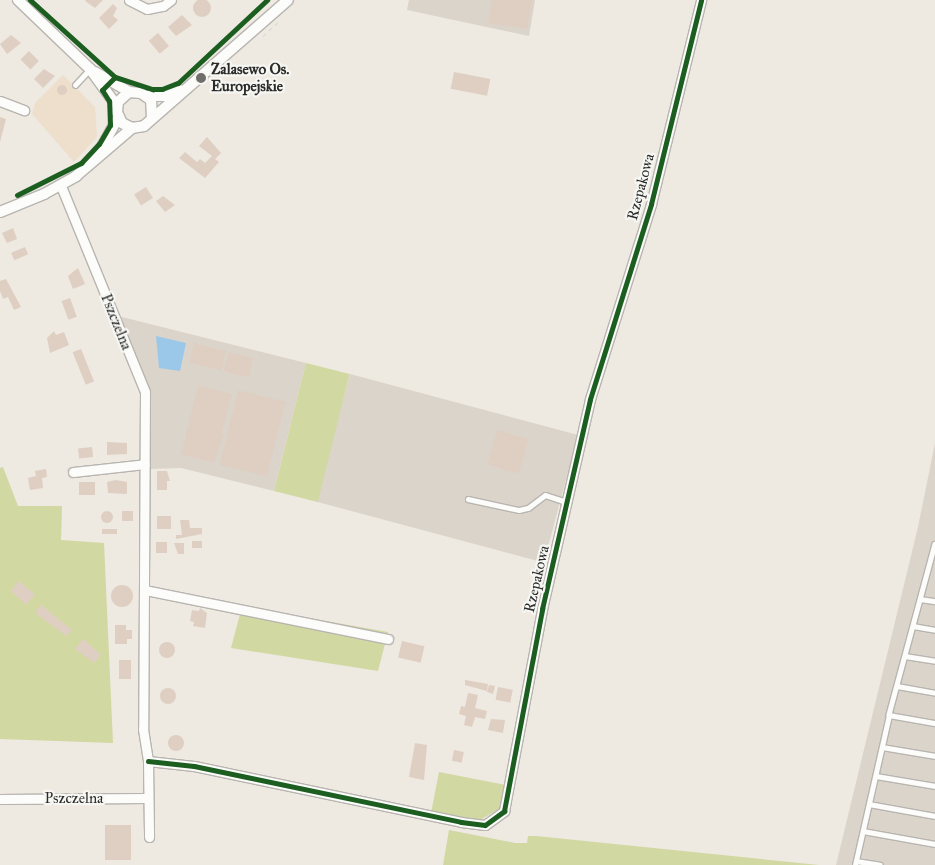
<!DOCTYPE html>
<html>
<head>
<meta charset="utf-8">
<style>
  body { margin:0 }
  #map { position:relative; width:935px; height:865px; overflow:hidden; background:#eee9e1; font-family:"IM FELL Great Primer",serif }
  div>[style] { position:absolute }
  [style*='--x'] { left:calc(var(--x)*1px); top:calc(var(--y)*1px); width:calc(var(--w)*1px); rotate:calc(var(--a)*1deg) }
  .built>* { inset:0; background:#eddfcc }
  .industrial>* { inset:0; background:#dbd4cb; transform-origin:0 0 }
  .green>* { inset:0; background:#d2d8a1; transform-origin:0 0 }
  .water>* { inset:0; background:#9bc7e9 }
  .building>* { inset:0; background:#dfcfc3; transform-origin:0 0 }
  .round { border-radius:50% }
  .path>* { height:1px; margin-top:-0.5px; transform-origin:0; background:repeating-linear-gradient(90deg,#d5d4d2 0 4px,transparent 0 8px) }
  .roads { filter:drop-shadow(1px 0 #b8b5b0) drop-shadow(-1px 0 #b8b5b0) drop-shadow(0 1px #b8b5b0) drop-shadow(0 -1px #b8b5b0) }
  .service>* { height:4.5px; margin:-2.25px; padding:0 2.25px; transform-origin:2.25px; border-radius:2.25px; background:#fcfcfa }
  .minor>* { height:9px; margin:-4.5px; padding:0 4.5px; transform-origin:4.5px; border-radius:4.5px; background:#fcfcfa }
  .tertiary>* { height:10px; margin:-5px; padding:0 5px; transform-origin:5px; border-radius:5px; background:#fcfcfa }
  .cycleway>* { height:5px; margin:-2.5px; padding:0 2.5px; transform-origin:2.5px; border-radius:2.5px; background:#1b5e20 }
  .dots>* { width:14px; height:14px; translate:-50% -50%; box-sizing:border-box; border:2px solid #f6f6f2; border-radius:50% }
  span { translate:-50% -50%; white-space:nowrap; text-align:center; line-height:1.15; -webkit-text-stroke:4.5px #f6f6f2; paint-order:stroke }
  .poi-label { font-size:15px; color:#2b2b2b; font-weight:700 }
  .left { translate:0 -50%; text-align:left }
  .street-label { font-size:15px; color:#2b2b2b }
</style>
</head>
<body>
<div id="map">
  <div class="built">
    <div style="clip-path:polygon(63px 75px,95px 107px,97px 137px,74px 162px,32px 114px,35px 103px)"></div>
  </div>
  <div class="industrial">
    <div style="clip-path:polygon(409px 0,535px 0,529px 36px,407px 10px)"></div>
    <div style="clip-path:polygon(118px 316px,306px 363px,274px 491px,181px 468px,149px 469px,148px 394px)"></div>
    <div style="left:350px;top:374px;width:236px;height:132px;rotate:15deg"></div>
    <div style="clip-path:polygon(935px 443px,935px 865px,836px 865px,918px 527px)"></div>
  </div>
  <div class="green">
    <div style="left:306px;top:363px;width:45px;height:132px;rotate:14deg"></div>
    <div style="clip-path:polygon(3px 467px,18px 506px,62px 506px,61px 540px,104px 543px,113px 743px,0 739px,0 468px)"></div>
    <div style="clip-path:polygon(236px 605px,388px 632px,378px 671px,231px 648px,240px 614px)"></div>
    <div style="clip-path:polygon(439px 772px,506px 785px,502px 807px,480px 820px,431px 813px)"></div>
    <div style="clip-path:polygon(449px 830px,515px 843px,527px 843px,528px 836px,536px 836px,819px 865px,443px 865px)"></div>
  </div>
  <div class="water">
    <div style="clip-path:polygon(156px 336px,186px 343px,180px 371px,159px 368px)"></div>
  </div>
  <div class="building">
    <div class="round" style="left:193px;top:-1px;width:18px;height:18px"></div>
    <div style="clip-path:polygon(103px 0,95px 8px,85px 1px,86px 0)"></div>
    <div style="clip-path:polygon(492px 0,532px 0,527px 29px,488px 23px)"></div>
    <div style="clip-path:polygon(113px 4px,117px 8px,113px 16px,118px 20px,109px 29px,99px 18px)"></div>
    <div style="clip-path:polygon(182px 15px,192px 25px,176px 36px,168px 27px)"></div>
    <div style="left:158px;top:33px;width:17px;height:12px;rotate:50deg"></div>
    <div style="clip-path:polygon(11px 35px,21px 43px,7px 54px,0 44px)"></div>
    <div style="left:29px;top:51px;width:14px;height:12px;rotate:45deg"></div>
    <div style="clip-path:polygon(44px 69px,55px 76px,43px 88px,34px 79px)"></div>
    <div style="left:454px;top:72px;width:37px;height:17px;rotate:11deg"></div>
    <div class="round" style="left:57px;top:85px;width:10px;height:10px"></div>
    <div style="clip-path:polygon(0 117px,6px 119px,0 142px)"></div>
    <div style="clip-path:polygon(207px 137px,221px 153px,215px 159px,219px 162px,205px 178px,179px 158px,185px 152px,197px 162px,200px 159px,205px 163px,212px 156px,199px 146px)"></div>
    <div style="left:146px;top:187px;width:13px;height:14px;rotate:58deg"></div>
    <div style="clip-path:polygon(163px 196px,175px 205px,165px 212px,156px 201px)"></div>
    <div style="clip-path:polygon(13px 228px,17px 239px,7px 243px,2px 233px)"></div>
    <div style="left:25px;top:247px;width:8px;height:15px;rotate:67deg"></div>
    <div style="clip-path:polygon(78px 268px,85px 284px,73px 289px,68px 276px)"></div>
    <div style="clip-path:polygon(6px 279px,21px 307px,14px 310px,8px 297px,3px 299px,0 291px,0 281px)"></div>
    <div style="left:70px;top:298px;width:20px;height:9px;rotate:70deg"></div>
    <div style="clip-path:polygon(54px 331px,56px 335px,64px 332px,69px 345px,50px 353px,47px 338px)"></div>
    <div style="left:194px;top:343px;width:33px;height:20px;rotate:14deg"></div>
    <div style="left:81px;top:349px;width:35px;height:9px;rotate:68deg"></div>
    <div style="left:228px;top:352px;width:26px;height:20px;rotate:13deg"></div>
    <div style="clip-path:polygon(198px 385px,232px 394px,221px 435px,224px 435px,214px 463px,181px 454px)"></div>
    <div style="left:238px;top:390px;width:49px;height:77px;rotate:14deg"></div>
    <div style="left:497px;top:430px;width:33px;height:36px;rotate:16deg"></div>
    <div style="clip-path:polygon(107px 442px,127px 443px,127px 454px,107px 455px)"></div>
    <div style="left:92px;top:447px;width:10px;height:14px;rotate:84deg"></div>
    <div style="clip-path:polygon(46px 469px,47px 477px,42px 478px,43px 488px,30px 490px,28px 478px,36px 476px,35px 471px)"></div>
    <div style="clip-path:polygon(157px 471px,167px 471px,170px 481px,167px 481px,167px 490px,157px 490px)"></div>
    <div style="clip-path:polygon(116px 480px,127px 482px,127px 494px,108px 493px,107px 482px)"></div>
    <div style="left:95px;top:482px;width:13px;height:16px;rotate:90deg"></div>
    <div class="round" style="left:101px;top:511px;width:12px;height:12px"></div>
    <div style="left:122px;top:511px;width:11px;height:10px"></div>
    <div style="left:171px;top:516px;width:13px;height:14px;rotate:90deg"></div>
    <div style="clip-path:polygon(180px 520px,189px 520px,190px 528px,202px 528px,202px 534px,176px 539px,176px 535px,182px 535px)"></div>
    <div style="left:102px;top:529px;width:15px;height:5px"></div>
    <div style="left:192px;top:541px;width:10px;height:7px"></div>
    <div style="left:156px;top:542px;width:11px;height:11px"></div>
    <div style="clip-path:polygon(174px 543px,184px 543px,184px 554px,178px 554px)"></div>
    <div style="left:19px;top:581px;width:21px;height:13px;rotate:41deg"></div>
    <div class="round" style="left:111px;top:585px;width:22px;height:22px"></div>
    <div style="clip-path:polygon(41px 605px,72px 630px,66px 636px,35px 613px)"></div>
    <div style="clip-path:polygon(200px 608px,207px 613px,205px 628px,193px 626px,194px 622px,190px 621px,192px 610px,199px 611px)"></div>
    <div style="clip-path:polygon(115px 625px,126px 625px,126px 630px,132px 630px,132px 639px,127px 639px,127px 644px,115px 644px)"></div>
    <div style="clip-path:polygon(83px 639px,101px 655px,94px 663px,75px 649px)"></div>
    <div style="left:402px;top:641px;width:23px;height:17px;rotate:13deg"></div>
    <div class="round" style="left:159px;top:642px;width:16px;height:16px"></div>
    <div style="left:119px;top:660px;width:12px;height:19px"></div>
    <div style="clip-path:polygon(465px 680px,488px 684px,487px 691px,465px 685px)"></div>
    <div style="clip-path:polygon(489px 685px,495px 686px,493px 694px,487px 692px)"></div>
    <div style="left:498px;top:687px;width:15px;height:13px;rotate:11deg"></div>
    <div class="round" style="left:160px;top:688px;width:16px;height:16px"></div>
    <div style="clip-path:polygon(468px 693px,478px 695px,475px 708px,487px 711px,485px 719px,475px 717px,472px 727px,464px 725px,466px 716px,459px 714px,461px 706px,465px 707px)"></div>
    <div style="clip-path:polygon(491px 719px,505px 720px,503px 733px,488px 730px)"></div>
    <div class="round" style="left:168px;top:735px;width:16px;height:16px"></div>
    <div style="clip-path:polygon(415px 743px,427px 745px,424px 780px,409px 777px)"></div>
    <div style="left:454px;top:750px;width:10px;height:11px;rotate:11deg"></div>
    <div style="left:105px;top:825px;width:26px;height:35px"></div>
  </div>
  <div class="path">
    <div style="--x:263;--y:36;--w:23;--a:-43"></div>
  </div>
  <div class="roads">
    <div class="service">
      <div style="--x:75;--y:85;--w:21;--a:-47"></div>
      <div style="--x:468;--y:499;--w:52;--a:12.2"></div>
      <div style="--x:519;--y:510;--w:9;--a:-13"></div>
      <div style="--x:528;--y:508;--w:21;--a:-37"></div>
      <div style="--x:545;--y:495;--w:23;--a:18"></div>
      <div style="--x:935;--y:544;--w:177;--a:105.1"></div>
      <div style="--x:889;--y:715;--w:47;--a:9.9"></div>
      <div style="--x:920;--y:599;--w:15;--a:8"></div>
      <div style="--x:913;--y:626;--w:22;--a:10"></div>
      <div style="--x:905;--y:656;--w:30;--a:9"></div>
      <div style="--x:897;--y:686;--w:39;--a:10"></div>
      <div style="--x:882;--y:747;--w:54;--a:9.6"></div>
      <div style="--x:876;--y:776;--w:60;--a:9.6"></div>
      <div style="--x:869;--y:804;--w:67;--a:10.3"></div>
      <div style="--x:863;--y:831;--w:73;--a:10.2"></div>
      <div style="--x:856;--y:861;--w:24;--a:9"></div>
      <div style="--x:855;--y:865;--w:154;--a:-77.2"></div>
    </div>
    <div class="minor">
      <div style="--x:129;--y:0;--w:20;--a:27"></div>
      <div style="--x:147;--y:9;--w:16;--a:-11"></div>
      <div style="--x:163;--y:6;--w:10;--a:-37"></div>
      <div style="--x:0;--y:101;--w:26;--a:21"></div>
      <div style="--x:61;--y:186;--w:222;--a:67.8"></div>
      <div style="--x:145;--y:392;--w:337;--a:90.3"></div>
      <div style="--x:143;--y:729;--w:32;--a:81"></div>
      <div style="--x:148;--y:761;--w:76;--a:89.2"></div>
      <div style="--x:73;--y:472;--w:72;--a:-6.3"></div>
      <div style="--x:145;--y:590;--w:248;--a:11.4"></div>
      <div style="--x:148;--y:761;--w:46;--a:6.2"></div>
      <div style="--x:194;--y:766;--w:273;--a:11.8"></div>
      <div style="--x:461;--y:822;--w:24;--a:7"></div>
      <div style="--x:485;--y:825;--w:24;--a:-36"></div>
      <div style="--x:504;--y:811;--w:206;--a:-79.3"></div>
      <div style="--x:542;--y:609;--w:215;--a:-77.1"></div>
      <div style="--x:590;--y:399;--w:204;--a:-72.6"></div>
      <div style="--x:651;--y:204;--w:210;--a:-76.2"></div>
      <div style="--x:0;--y:799;--w:147;--a:-0.4"></div>
    </div>
    <div class="tertiary">
      <div style="--x:18;--y:0;--w:100;--a:43.8"></div>
      <div style="--x:90;--y:69;--w:46;--a:53.9"></div>
      <div style="--x:95;--y:72;--w:39;--a:30"></div>
      <div style="--x:147;--y:96;--w:18;--a:0"></div>
      <div style="--x:165;--y:96;--w:16;--a:-22"></div>
      <div style="--x:152;--y:118;--w:18;--a:-93"></div>
      <div style="--x:151;--y:100;--w:12;--a:-145"></div>
      <div style="--x:141;--y:93;--w:12;--a:-175"></div>
      <div style="--x:129;--y:92;--w:15;--a:138"></div>
      <div style="--x:118;--y:102;--w:10;--a:96"></div>
      <div style="--x:117;--y:112;--w:12;--a:66"></div>
      <div style="--x:122;--y:123;--w:11;--a:27"></div>
      <div style="--x:132;--y:128;--w:12;--a:-9"></div>
      <div style="--x:144;--y:126;--w:191;--a:-41.2"></div>
      <div style="--x:98;--y:154;--w:41;--a:-60.9"></div>
      <div style="--x:0;--y:212;--w:48;--a:-22.2"></div>
      <div style="--x:44;--y:194;--w:37;--a:-29"></div>
      <div style="--x:76;--y:176;--w:74;--a:-40.6"></div>
    </div>
  </div>
  <div class="cycleway">
    <div style="--x:115;--y:77;--w:40;--a:18"></div>
    <div style="--x:153;--y:89;--w:9;--a:0"></div>
    <div style="--x:162;--y:89;--w:17;--a:-21"></div>
    <div style="--x:178;--y:83;--w:122;--a:-43"></div>
    <div style="--x:17;--y:195;--w:72;--a:-26.6"></div>
    <div style="--x:81;--y:163;--w:26;--a:-47"></div>
    <div style="--x:99;--y:144;--w:22;--a:-60"></div>
    <div style="--x:110;--y:125;--w:24;--a:-92"></div>
    <div style="--x:109;--y:101;--w:13;--a:-122"></div>
    <div style="--x:102;--y:90;--w:18;--a:-45"></div>
    <div style="--x:115;--y:77;--w:115;--a:-137.8"></div>
    <div style="--x:148;--y:761;--w:46;--a:6.2"></div>
    <div style="--x:194;--y:766;--w:273;--a:11.8"></div>
    <div style="--x:461;--y:822;--w:24;--a:7"></div>
    <div style="--x:485;--y:825;--w:24;--a:-36"></div>
    <div style="--x:504;--y:811;--w:206;--a:-79.3"></div>
    <div style="--x:542;--y:609;--w:215;--a:-77.1"></div>
    <div style="--x:590;--y:399;--w:204;--a:-72.6"></div>
    <div style="--x:651;--y:204;--w:210;--a:-76.2"></div>
  </div>
  <div class="dots">
    <div style="left:201px;top:78px;background:#6f6e6b"></div>
  </div>
  <div class="poi-label">
    <span class="left" style="left:211px;top:78px">Zalasewo Os.<br>Europejskie</span>
  </div>
  <div class="street-label">
    <span style="left:641px;top:187px;rotate:-75deg">Rzepakowa</span>
    <span style="left:116px;top:322px;rotate:68deg">Pszczelna</span>
    <span style="left:537px;top:579px;rotate:-77deg">Rzepakowa</span>
    <span style="left:74px;top:799px">Pszczelna</span>
  </div>
</div>
</body>
</html>
